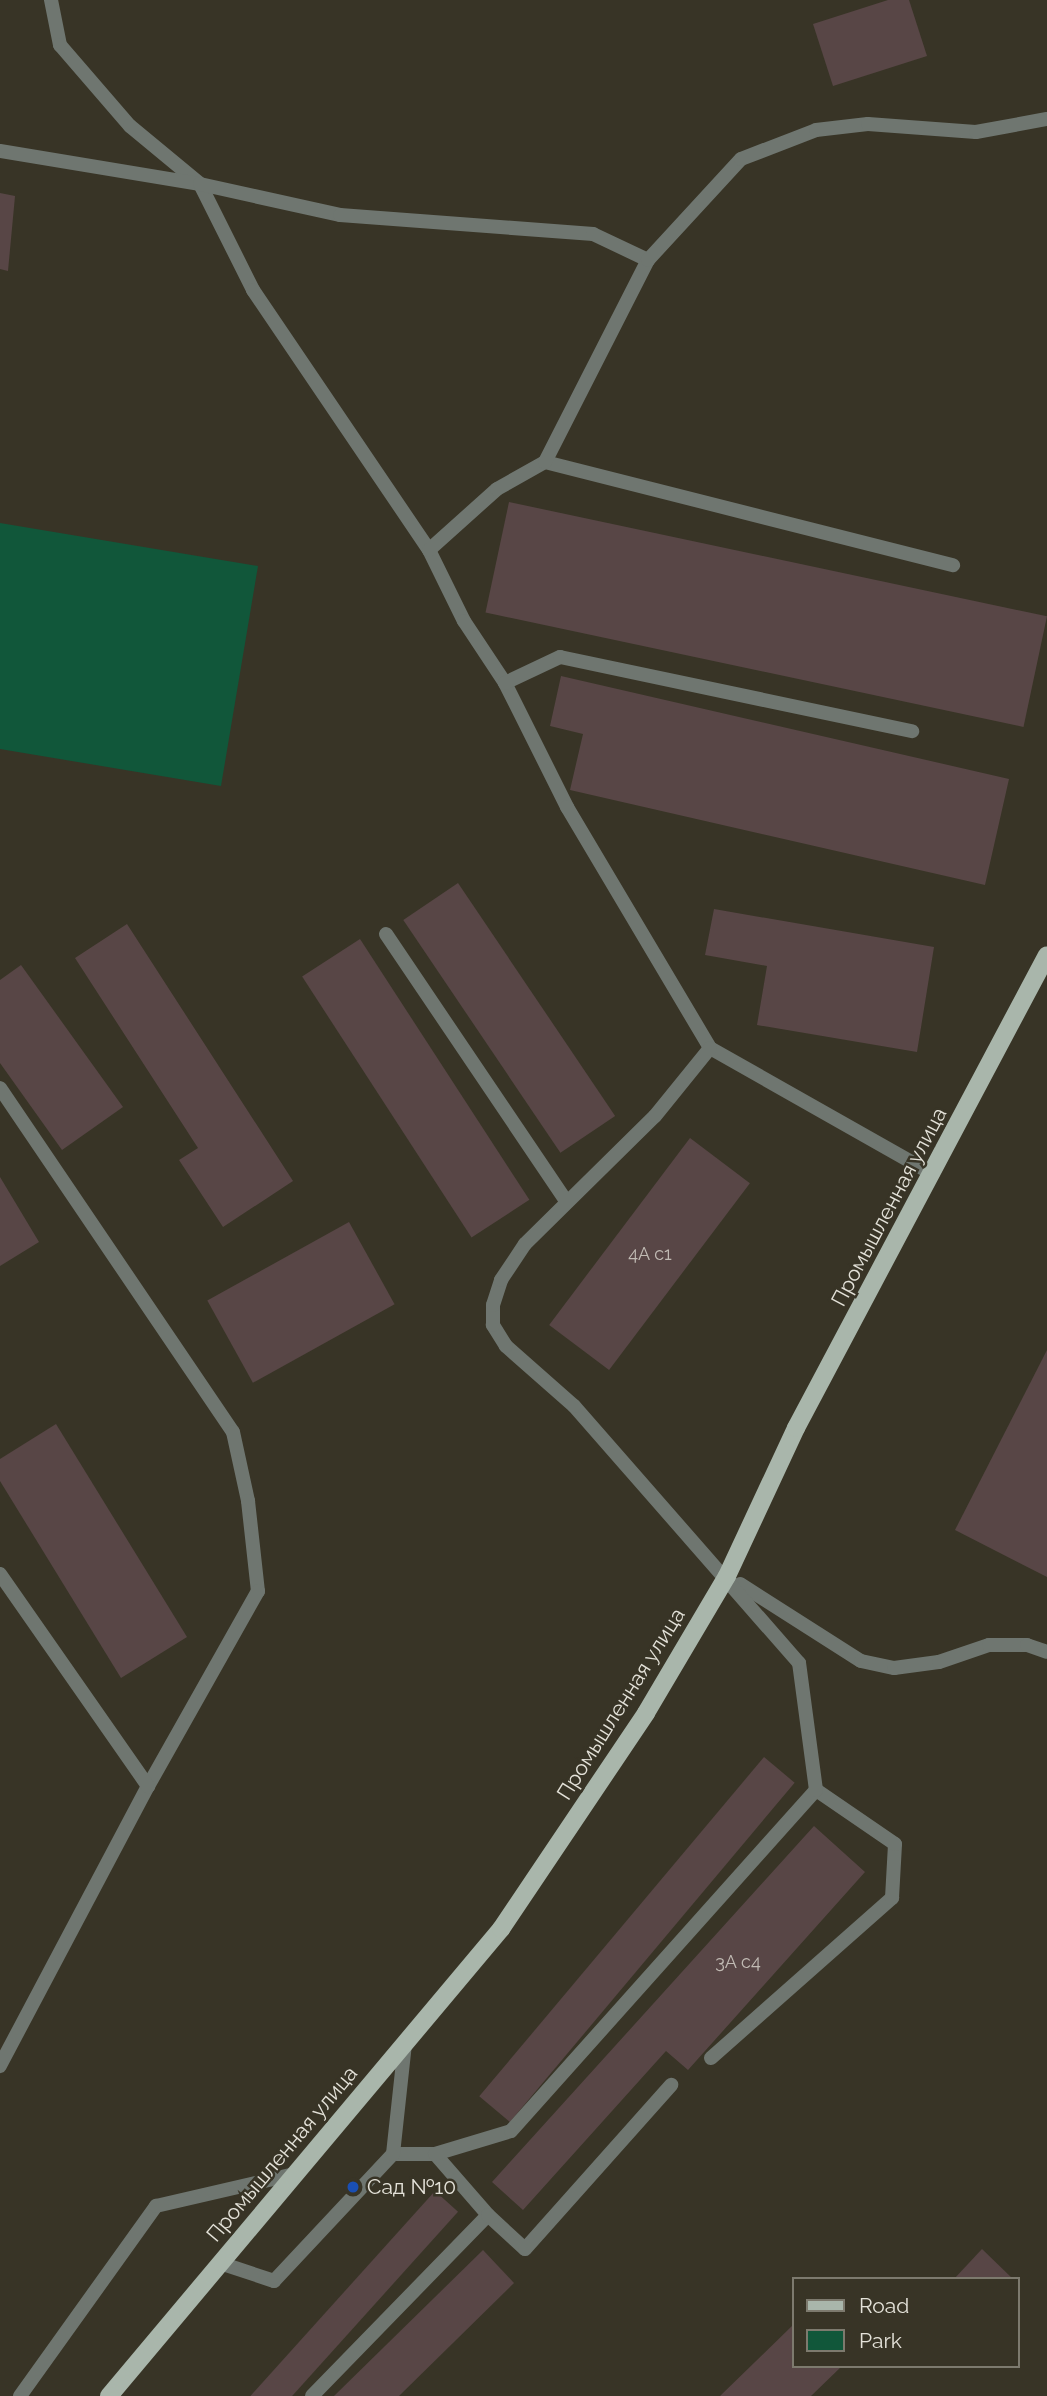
<!DOCTYPE html>
<html>
<head>
<meta charset="utf-8">
<style>
  body { margin:0 }
  #map { position:relative; width:1047px; height:2396px; overflow:hidden; background:#383426; font-family:Raleway,sans-serif }
  div>[style] { position:absolute }
  [style*='--x'] { left:calc(var(--x)*1px); top:calc(var(--y)*1px); width:calc(var(--w)*1px); rotate:calc(var(--a)*1deg) }
  .green>* { inset:0; background:#11573a }
  .building>* { inset:0; background:#584646; transform-origin:0 0 }
  .lane>* { height:14px; margin:-7px; padding:0 7px; transform-origin:7px; border-radius:7px; background:#6f7670 }
  .primary>* { height:18px; margin:-9px; padding:0 9px; transform-origin:9px; border-radius:9px; background:#a9b6ab }
  .dots>* { width:19px; height:19px; translate:-50% -50%; box-sizing:border-box; border:4px solid #383426; border-radius:50% }
  span { translate:-50% -50%; white-space:nowrap; text-align:center; line-height:1.15; -webkit-text-stroke:5px #383426; paint-order:stroke }
  .number-label { font-size:18px; color:#c1bbb4 }
  .number-label span { -webkit-text-stroke-width:0 }
  .street-label { font-size:21px; color:#e4e2d9 }
  .poi-label { font-size:21px; color:#e4e2d9 }
  .left { translate:0 -50%; text-align:left }
  .legend { position:absolute; left:792px; top:2277px; width:228px; height:91px; box-sizing:border-box; background:#383426; border:2px solid #7d7a6e; margin:0; padding:9px 12px; list-style:none; font-size:21px; color:#e4e2d9 }
  .legend li { display:flex; align-items:center; gap:14px; height:35px }
  .legend b { width:35px; border:2px solid #7d7a6e }
</style>
</head>
<body>
<div id="map">
  <div class="green">
    <div style="clip-path:polygon(0 523px,258px 566px,221px 786px,0 749px)"></div>
  </div>
  <div class="building">
    <div style="clip-path:polygon(888px 0,909px 0,927px 56px,833px 86px,813px 24px)"></div>
    <div style="clip-path:polygon(0 193px,15px 196px,8px 271px,0 269px)"></div>
    <div style="left:509px;top:502px;width:550px;height:113px;rotate:12deg"></div>
    <div style="clip-path:polygon(561px 676px,1009px 779px,985px 885px,570px 790px,583px 734px,550px 726px)"></div>
    <div style="left:458px;top:883px;width:281px;height:66px;rotate:56deg"></div>
    <div style="clip-path:polygon(714px 909px,934px 947px,917px 1052px,757px 1025px,767px 966px,705px 955px)"></div>
    <div style="clip-path:polygon(127px 924px,293px 1181px,223px 1227px,179px 1160px,198px 1148px,75px 958px)"></div>
    <div style="left:360px;top:939px;width:311px;height:69px;rotate:57deg"></div>
    <div style="clip-path:polygon(21px 965px,123px 1107px,62px 1150px,0 1063px,0 980px)"></div>
    <div style="left:690px;top:1138px;width:75px;height:234px;rotate:37deg"></div>
    <div style="clip-path:polygon(0 1177px,39px 1242px,0 1266px)"></div>
    <div style="left:349px;top:1222px;width:94px;height:162px;rotate:61deg"></div>
    <div style="clip-path:polygon(1047px 1350px,1047px 1577px,955px 1530px)"></div>
    <div style="clip-path:polygon(56px 1424px,187px 1637px,121px 1678px,0 1481px,0 1459px)"></div>
    <div style="left:764px;top:1757px;width:40px;height:443px;rotate:40deg"></div>
    <div style="clip-path:polygon(814px 1826px,865px 1872px,688px 2070px,666px 2051px,523px 2210px,492px 2182px)"></div>
    <div style="left:435px;top:2191px;width:31px;height:279px;rotate:42deg"></div>
    <div style="clip-path:polygon(982px 2249px,1013px 2279px,954px 2279px)"></div>
    <div style="clip-path:polygon(483px 2250px,514px 2283px,399px 2396px,334px 2396px)"></div>
    <div style="clip-path:polygon(793px 2325px,793px 2366px,842px 2366px,811px 2396px,720px 2396px)"></div>
  </div>
  <div class="lane">
    <div style="--x:51;--y:0;--w:46;--a:78.7"></div>
    <div style="--x:60;--y:45;--w:107;--a:49.2"></div>
    <div style="--x:130;--y:126;--w:91;--a:39.6"></div>
    <div style="--x:200;--y:184;--w:119;--a:63.4"></div>
    <div style="--x:253;--y:290;--w:314;--a:55.9"></div>
    <div style="--x:429;--y:550;--w:79;--a:63.8"></div>
    <div style="--x:464;--y:621;--w:74;--a:56.5"></div>
    <div style="--x:505;--y:683;--w:139;--a:63.4"></div>
    <div style="--x:567;--y:807;--w:280;--a:59.3"></div>
    <div style="--x:710;--y:1048;--w:256;--a:29.5"></div>
    <div style="--x:0;--y:151;--w:203;--a:9.4"></div>
    <div style="--x:200;--y:184;--w:143;--a:12.5"></div>
    <div style="--x:340;--y:215;--w:254;--a:4.3"></div>
    <div style="--x:593;--y:234;--w:61;--a:25.3"></div>
    <div style="--x:545;--y:462;--w:421;--a:14.2"></div>
    <div style="--x:429;--y:550;--w:91;--a:-41.9"></div>
    <div style="--x:497;--y:489;--w:55;--a:-29.4"></div>
    <div style="--x:545;--y:462;--w:227;--a:-63"></div>
    <div style="--x:648;--y:260;--w:137;--a:-47.4"></div>
    <div style="--x:741;--y:159;--w:80;--a:-21.1"></div>
    <div style="--x:816;--y:130;--w:52;--a:-6.6"></div>
    <div style="--x:868;--y:124;--w:108;--a:4.2"></div>
    <div style="--x:976;--y:132;--w:72;--a:-10.4"></div>
    <div style="--x:505;--y:683;--w:61;--a:-25.3"></div>
    <div style="--x:560;--y:657;--w:360;--a:11.9"></div>
    <div style="--x:386;--y:934;--w:323;--a:56"></div>
    <div style="--x:0;--y:1088;--w:415;--a:55.9"></div>
    <div style="--x:233;--y:1432;--w:71;--a:77.7"></div>
    <div style="--x:248;--y:1501;--w:91;--a:83.7"></div>
    <div style="--x:258;--y:1591;--w:224;--a:119.4"></div>
    <div style="--x:148;--y:1786;--w:317;--a:117.9"></div>
    <div style="--x:0;--y:1574;--w:259;--a:55.1"></div>
    <div style="--x:740;--y:1584;--w:143;--a:32.5"></div>
    <div style="--x:861;--y:1661;--w:34;--a:12"></div>
    <div style="--x:894;--y:1668;--w:45;--a:-7.6"></div>
    <div style="--x:939;--y:1662;--w:53;--a:-18.8"></div>
    <div style="--x:989;--y:1645;--w:38;--a:0"></div>
    <div style="--x:1027;--y:1645;--w:21;--a:19"></div>
    <div style="--x:711;--y:2058;--w:242;--a:-41.5"></div>
    <div style="--x:892;--y:1898;--w:54;--a:-86.8"></div>
    <div style="--x:895;--y:1844;--w:96;--a:-145.6"></div>
    <div style="--x:393;--y:2154;--w:42;--a:0"></div>
    <div style="--x:435;--y:2154;--w:81;--a:49"></div>
    <div style="--x:435;--y:2154;--w:79;--a:-16.8"></div>
    <div style="--x:511;--y:2131;--w:457;--a:-48.2"></div>
    <div style="--x:816;--y:1790;--w:128;--a:-97.6"></div>
    <div style="--x:799;--y:1663;--w:342;--a:-131.2"></div>
    <div style="--x:574;--y:1406;--w:91;--a:-138.6"></div>
    <div style="--x:506;--y:1346;--w:25;--a:-122"></div>
    <div style="--x:493;--y:1325;--w:20;--a:-90"></div>
    <div style="--x:493;--y:1305;--w:26;--a:-72"></div>
    <div style="--x:501;--y:1280;--w:43;--a:-56.3"></div>
    <div style="--x:525;--y:1244;--w:182;--a:-44.6"></div>
    <div style="--x:655;--y:1116;--w:87;--a:-51"></div>
    <div style="--x:220;--y:2263;--w:57;--a:18.4"></div>
    <div style="--x:274;--y:2281;--w:174;--a:-46.9"></div>
    <div style="--x:393;--y:2154;--w:111;--a:-83.8"></div>
    <div style="--x:20;--y:2396;--w:234;--a:-54.4"></div>
    <div style="--x:156;--y:2206;--w:143;--a:-13"></div>
    <div style="--x:312;--y:2396;--w:252;--a:-45.8"></div>
    <div style="--x:488;--y:2215;--w:50;--a:42.6"></div>
    <div style="--x:525;--y:2249;--w:220;--a:-48.3"></div>
  </div>
  <div class="primary">
    <div style="--x:109;--y:2396;--w:610;--a:-49.99"></div>
    <div style="--x:501;--y:1929;--w:260;--a:-56.1"></div>
    <div style="--x:646;--y:1713;--w:159;--a:-59.4"></div>
    <div style="--x:727;--y:1576;--w:163;--a:-65"></div>
    <div style="--x:796;--y:1428;--w:535;--a:-62.05"></div>
  </div>
  <div class="dots">
    <div style="left:353px;top:2187px;background:#1a4fb4"></div>
  </div>
  <div class="number-label">
    <span style="left:650px;top:1254px">4А с1</span>
    <span style="left:738px;top:1962px">3А с4</span>
  </div>
  <div class="street-label">
    <span style="left:889px;top:1207px;rotate:-62deg">Промышленная улица</span>
    <span style="left:621px;top:1704px;rotate:-58deg">Промышленная улица</span>
    <span style="left:282px;top:2154px;rotate:-50deg">Промышленная улица</span>
  </div>
  <div class="poi-label">
    <span class="left" style="left:367px;top:2187px">Сад №10</span>
  </div>
  <ul class="legend">
  <li><b style="height:9px;background:#a9b6ab"></b>Road</li>
  <li><b style="height:19px;background:#11573a"></b>Park</li>
  </ul>
</div>
</body>
</html>
